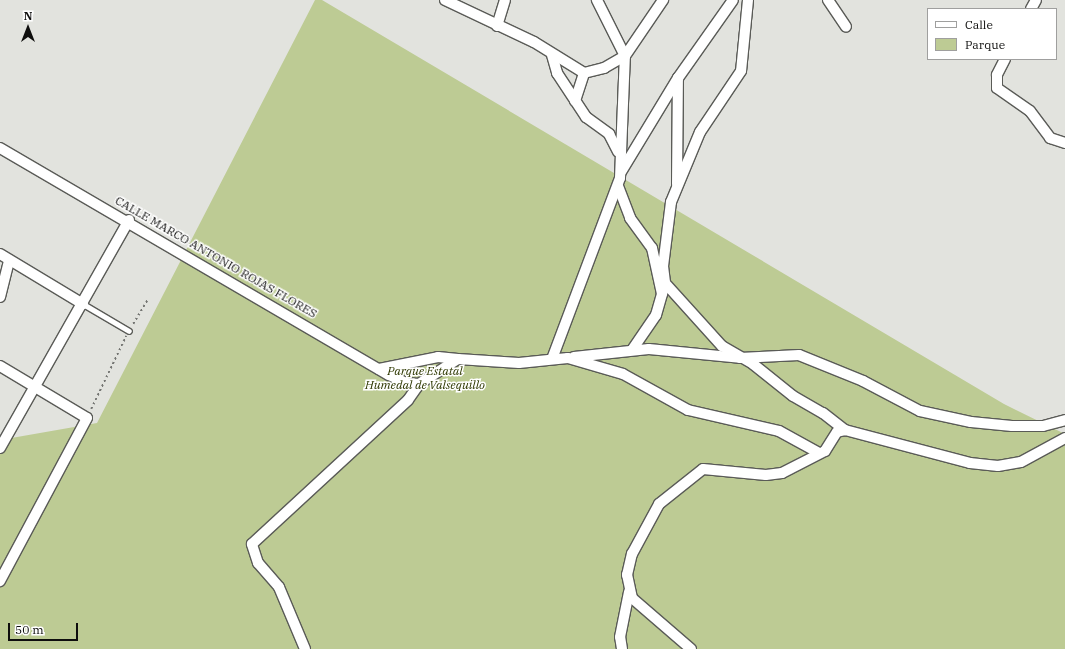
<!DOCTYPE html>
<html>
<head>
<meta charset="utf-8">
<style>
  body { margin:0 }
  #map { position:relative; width:1065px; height:649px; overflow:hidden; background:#e2e3de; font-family:"IBM Plex Serif",serif }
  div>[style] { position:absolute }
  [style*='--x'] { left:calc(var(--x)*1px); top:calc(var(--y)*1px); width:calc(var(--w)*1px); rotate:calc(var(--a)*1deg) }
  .green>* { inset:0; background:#bdcb94 }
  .path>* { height:1.5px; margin-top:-0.75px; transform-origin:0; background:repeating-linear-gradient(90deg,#747572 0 2px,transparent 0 5px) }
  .roads { filter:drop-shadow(1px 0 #5a5b57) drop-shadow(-1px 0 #5a5b57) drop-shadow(0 1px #5a5b57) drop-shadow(0 -1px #5a5b57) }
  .lane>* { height:5px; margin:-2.5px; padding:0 2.5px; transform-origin:2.5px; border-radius:2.5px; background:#fff }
  .street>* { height:10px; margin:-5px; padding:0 5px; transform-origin:5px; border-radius:5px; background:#fff }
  span { translate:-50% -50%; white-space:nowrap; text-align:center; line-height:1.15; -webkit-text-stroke:3px #fff; paint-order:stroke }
  .street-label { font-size:12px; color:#0e0e0d }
  .park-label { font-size:12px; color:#2e3800; font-style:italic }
  .legend { position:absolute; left:927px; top:8px; width:130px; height:52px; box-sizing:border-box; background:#fff; border:1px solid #9f9f9e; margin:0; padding:5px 7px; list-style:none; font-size:12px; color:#0e0e0d }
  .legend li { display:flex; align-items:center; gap:8px; height:20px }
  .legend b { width:20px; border:1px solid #9f9f9e }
  .north { position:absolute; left:8px; top:8px; width:40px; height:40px; -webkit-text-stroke:3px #fff; paint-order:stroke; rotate:0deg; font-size:11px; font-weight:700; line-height:16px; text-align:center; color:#0e0e0d }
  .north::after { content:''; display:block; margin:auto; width:14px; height:18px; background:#0e0e0d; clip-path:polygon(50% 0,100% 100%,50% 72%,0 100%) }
  .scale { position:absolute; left:8px; top:623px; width:70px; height:18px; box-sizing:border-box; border:2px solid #0e0e0d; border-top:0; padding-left:5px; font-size:12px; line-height:14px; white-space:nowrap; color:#0e0e0d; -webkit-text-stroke:3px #fff; paint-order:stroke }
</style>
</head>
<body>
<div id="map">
  <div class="green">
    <div style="clip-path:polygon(315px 0,322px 0,1004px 404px,1065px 434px,1065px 649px,0 649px,0 440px,97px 423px)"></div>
  </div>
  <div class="path">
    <div style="--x:133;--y:324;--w:29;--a:-59"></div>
    <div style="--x:91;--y:409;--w:81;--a:-64.4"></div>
  </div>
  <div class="roads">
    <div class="lane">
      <div style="--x:83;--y:304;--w:53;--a:30.4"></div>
    </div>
    <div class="street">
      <div style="--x:445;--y:0;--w:98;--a:25.3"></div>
      <div style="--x:534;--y:42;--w:59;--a:31.8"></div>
      <div style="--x:584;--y:73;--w:21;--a:-14"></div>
      <div style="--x:604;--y:68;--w:24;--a:-30"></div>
      <div style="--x:625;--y:56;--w:68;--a:-55.8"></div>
      <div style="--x:748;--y:0;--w:71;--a:95.6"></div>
      <div style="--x:741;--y:71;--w:73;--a:123.9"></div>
      <div style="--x:700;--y:132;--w:76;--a:112.5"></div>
      <div style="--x:671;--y:202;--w:64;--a:97.1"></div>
      <div style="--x:663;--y:266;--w:17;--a:83"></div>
      <div style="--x:665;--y:283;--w:85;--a:47.9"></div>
      <div style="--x:722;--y:346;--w:36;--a:30"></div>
      <div style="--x:753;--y:364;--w:51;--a:38.7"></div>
      <div style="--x:793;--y:396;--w:34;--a:30"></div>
      <div style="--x:823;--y:413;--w:28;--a:38"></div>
      <div style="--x:828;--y:0;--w:32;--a:56"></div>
      <div style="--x:1031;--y:9;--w:10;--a:-61"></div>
      <div style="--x:497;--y:26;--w:27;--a:-73"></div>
      <div style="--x:552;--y:55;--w:19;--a:74"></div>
      <div style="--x:557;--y:73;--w:53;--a:56.6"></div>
      <div style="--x:586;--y:117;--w:29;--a:36"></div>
      <div style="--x:609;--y:134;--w:20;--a:63"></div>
      <div style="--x:1005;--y:59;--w:18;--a:117"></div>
      <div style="--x:997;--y:75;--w:13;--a:90"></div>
      <div style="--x:997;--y:88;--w:40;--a:34.9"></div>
      <div style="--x:1030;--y:111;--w:34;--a:53"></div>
      <div style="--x:1050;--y:138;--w:16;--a:18"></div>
      <div style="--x:575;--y:101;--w:29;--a:-72"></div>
      <div style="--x:0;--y:148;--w:450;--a:30.3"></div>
      <div style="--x:389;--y:375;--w:19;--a:25"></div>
      <div style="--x:406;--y:383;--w:13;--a:4"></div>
      <div style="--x:621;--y:172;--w:110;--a:-58.8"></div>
      <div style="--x:678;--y:78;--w:95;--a:-54.8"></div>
      <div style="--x:677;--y:184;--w:106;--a:-89.5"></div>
      <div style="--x:618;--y:186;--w:34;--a:69"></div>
      <div style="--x:630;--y:218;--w:37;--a:54"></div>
      <div style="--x:652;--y:248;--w:47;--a:77.7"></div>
      <div style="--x:0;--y:254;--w:97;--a:31.1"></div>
      <div style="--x:0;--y:297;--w:38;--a:-76"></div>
      <div style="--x:632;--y:350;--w:42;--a:-55.6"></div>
      <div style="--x:656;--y:315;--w:29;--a:-74"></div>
      <div style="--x:574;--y:357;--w:75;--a:-6.1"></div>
      <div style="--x:649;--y:349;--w:91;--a:5.6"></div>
      <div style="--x:740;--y:358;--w:59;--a:-2.9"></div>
      <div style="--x:799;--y:355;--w:69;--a:22.1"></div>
      <div style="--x:863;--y:381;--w:64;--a:27.8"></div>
      <div style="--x:920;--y:411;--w:52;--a:12.2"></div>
      <div style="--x:971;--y:422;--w:41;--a:5.6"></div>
      <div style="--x:1012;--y:426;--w:31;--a:0"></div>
      <div style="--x:1043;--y:426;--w:23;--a:-15"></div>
      <div style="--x:552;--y:359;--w:193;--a:-69.4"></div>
      <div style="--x:620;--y:178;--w:122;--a:-87.7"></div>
      <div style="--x:625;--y:56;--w:63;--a:-116.6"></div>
      <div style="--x:0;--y:366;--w:101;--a:30.9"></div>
      <div style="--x:87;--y:418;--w:185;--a:118.1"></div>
      <div style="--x:379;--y:369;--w:60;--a:-11.5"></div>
      <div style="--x:438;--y:357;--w:20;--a:6"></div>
      <div style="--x:0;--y:448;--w:262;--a:-60.5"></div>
      <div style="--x:305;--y:649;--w:67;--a:-112.8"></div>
      <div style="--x:279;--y:587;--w:32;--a:-131"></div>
      <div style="--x:258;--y:563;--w:20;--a:-108"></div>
      <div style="--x:252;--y:544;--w:212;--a:-42.7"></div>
      <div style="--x:408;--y:400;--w:19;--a:-55"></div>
      <div style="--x:419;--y:384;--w:46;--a:-32.7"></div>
      <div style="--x:458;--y:359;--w:61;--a:3.8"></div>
      <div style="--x:519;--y:363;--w:49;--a:-5.8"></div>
      <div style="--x:568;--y:358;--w:57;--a:16.2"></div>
      <div style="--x:623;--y:374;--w:74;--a:29"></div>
      <div style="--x:688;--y:410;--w:93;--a:13"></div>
      <div style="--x:779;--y:431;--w:46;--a:28.8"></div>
      <div style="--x:622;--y:649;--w:12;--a:-99"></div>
      <div style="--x:620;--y:637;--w:46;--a:-78.7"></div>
      <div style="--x:691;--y:649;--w:78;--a:-139.2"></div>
      <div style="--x:632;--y:598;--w:24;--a:-102"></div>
      <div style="--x:627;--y:575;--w:22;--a:-77"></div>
      <div style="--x:632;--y:554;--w:57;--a:-61.6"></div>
      <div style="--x:659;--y:504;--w:56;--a:-38.5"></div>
      <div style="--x:703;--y:469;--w:63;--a:5.4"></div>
      <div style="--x:766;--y:475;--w:16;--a:-7"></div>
      <div style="--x:782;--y:473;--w:48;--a:-27.1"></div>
      <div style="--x:825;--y:451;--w:22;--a:-58"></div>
      <div style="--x:837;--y:432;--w:8;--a:-14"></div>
      <div style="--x:845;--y:430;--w:129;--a:14.8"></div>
      <div style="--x:970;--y:463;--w:28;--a:6"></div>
      <div style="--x:998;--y:466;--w:23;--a:-10"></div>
      <div style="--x:1021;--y:462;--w:50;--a:-28.6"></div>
    </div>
  </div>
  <div class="street-label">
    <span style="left:216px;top:257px;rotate:30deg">CALLE MARCO ANTONIO ROJAS FLORES</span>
  </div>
  <div class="park-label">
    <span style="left:425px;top:378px">Parque Estatal<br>Humedal de Valsequillo</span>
  </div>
  <ul class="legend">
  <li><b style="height:5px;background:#fff"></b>Calle</li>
  <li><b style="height:11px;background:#bdcb94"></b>Parque</li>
  </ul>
  <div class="north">N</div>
  <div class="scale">50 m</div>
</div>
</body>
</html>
